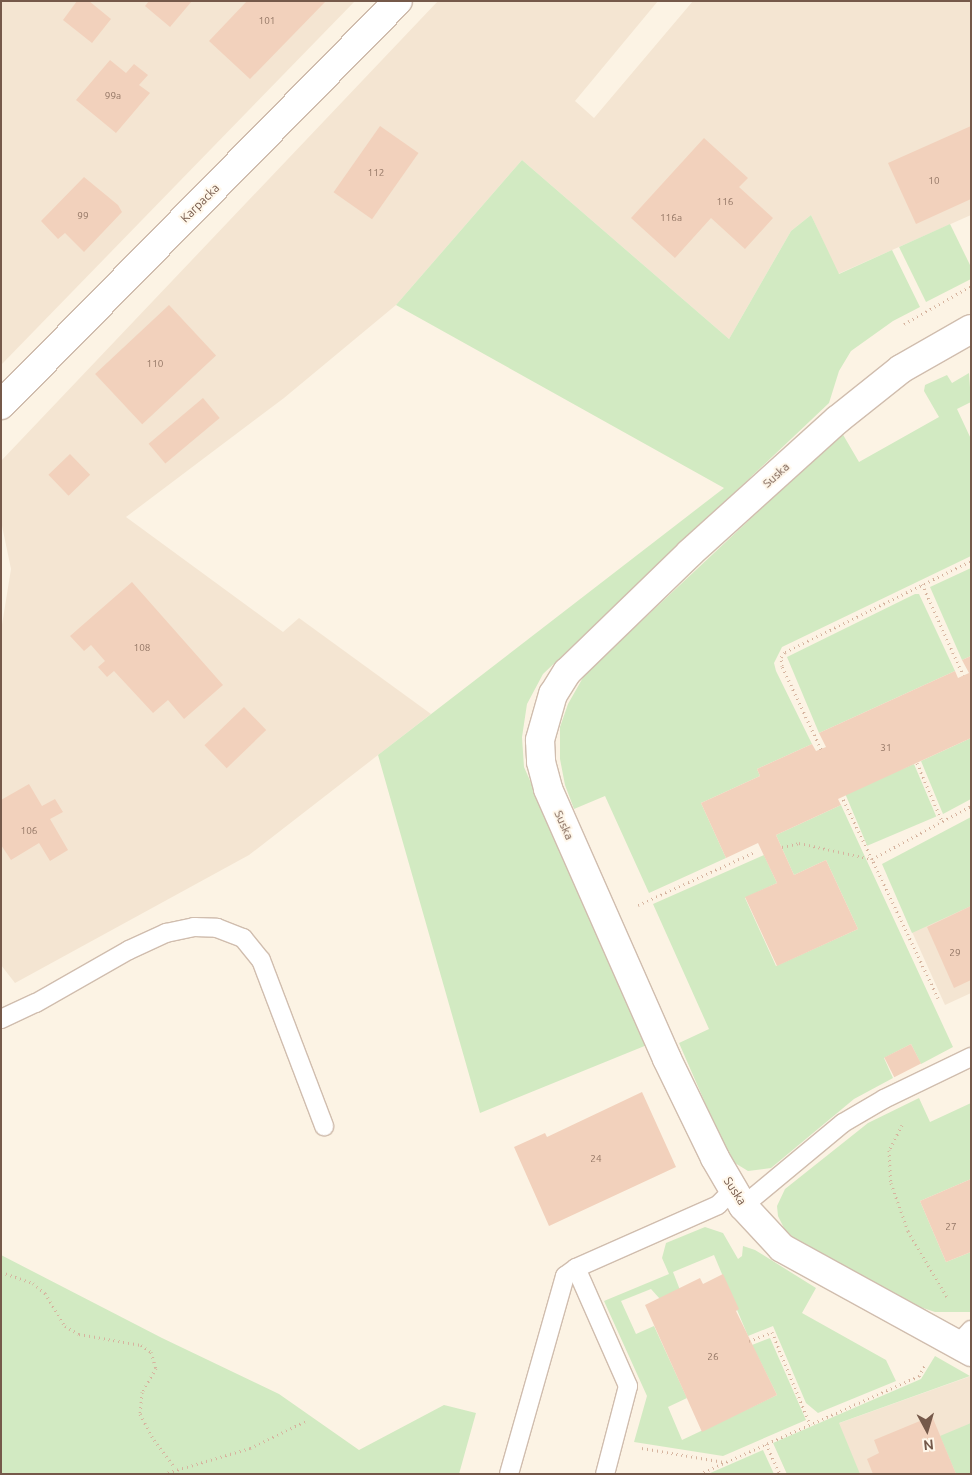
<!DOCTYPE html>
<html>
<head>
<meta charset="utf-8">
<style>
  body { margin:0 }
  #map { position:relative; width:972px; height:1475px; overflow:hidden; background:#fcf3e4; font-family:Ubuntu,sans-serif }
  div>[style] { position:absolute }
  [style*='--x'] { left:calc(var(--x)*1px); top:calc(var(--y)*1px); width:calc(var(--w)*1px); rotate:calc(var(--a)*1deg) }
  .residential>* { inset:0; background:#f4e5d2 }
  .green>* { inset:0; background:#d2eac2; transform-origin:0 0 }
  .building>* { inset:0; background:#f2d1bc; transform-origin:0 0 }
  .path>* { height:3px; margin-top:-1.5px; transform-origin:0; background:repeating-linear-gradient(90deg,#d6b49f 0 1px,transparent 0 5px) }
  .roads { filter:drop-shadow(1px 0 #d0bdae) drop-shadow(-1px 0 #d0bdae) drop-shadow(0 1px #d0bdae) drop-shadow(0 -1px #d0bdae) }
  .service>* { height:18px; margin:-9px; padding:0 9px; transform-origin:9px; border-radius:9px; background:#fff }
  .minor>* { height:28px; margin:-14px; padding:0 14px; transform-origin:14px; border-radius:14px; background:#fff }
  .tertiary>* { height:28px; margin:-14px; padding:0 14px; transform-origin:14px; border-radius:14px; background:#fff }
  span { translate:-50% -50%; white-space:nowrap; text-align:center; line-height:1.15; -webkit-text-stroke:4px #fff7ea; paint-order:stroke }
  .number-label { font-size:10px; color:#947766 }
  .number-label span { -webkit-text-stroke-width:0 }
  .street-label { font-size:12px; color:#75594a }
  .frame { position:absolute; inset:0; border:2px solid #75594a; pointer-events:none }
  .north { position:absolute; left:902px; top:1405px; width:50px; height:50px; -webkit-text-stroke:4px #fff7ea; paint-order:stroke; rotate:174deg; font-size:14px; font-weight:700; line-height:20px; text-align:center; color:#75594a }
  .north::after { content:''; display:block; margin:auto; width:18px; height:22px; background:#75594a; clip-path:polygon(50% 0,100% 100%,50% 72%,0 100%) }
</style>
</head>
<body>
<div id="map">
  <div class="residential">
    <div style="clip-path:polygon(1px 1px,355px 1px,1px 365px)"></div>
    <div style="clip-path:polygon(438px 1px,658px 1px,575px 101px,594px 118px,693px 1px,971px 1px,971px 215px,838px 274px,811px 215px,791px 231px,729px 339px,522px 160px,396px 305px,284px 398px,126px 517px,283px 632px,299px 618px,431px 714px,249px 855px,15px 983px,1px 965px,1px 631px,11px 569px,1px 521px,1px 461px)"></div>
    <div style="clip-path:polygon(971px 883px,971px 993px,945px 1005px,904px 914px)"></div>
    <div style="clip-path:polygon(971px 1376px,971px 1474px,787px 1474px,775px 1446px)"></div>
  </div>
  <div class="green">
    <div style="clip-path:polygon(522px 160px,729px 339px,791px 231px,811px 215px,839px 274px,892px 250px,920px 307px,893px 321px,851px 351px,839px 371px,829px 403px,543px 674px,527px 704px,522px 737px,524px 767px,647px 1045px,480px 1113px,378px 755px,724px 488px,396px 305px)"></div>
    <div style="clip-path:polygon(950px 224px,971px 267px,971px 279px,926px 302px,899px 247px)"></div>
    <div style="clip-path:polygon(969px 373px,971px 402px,957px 409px,971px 439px,971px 556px,782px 647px,774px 663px,776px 671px,812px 744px,757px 769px,760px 776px,701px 803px,726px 858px,649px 893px,605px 796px,574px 809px,565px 785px,560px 759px,560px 727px,568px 704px,585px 674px,842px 433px,859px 462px,939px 417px,924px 391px,925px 385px,947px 375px,952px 383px)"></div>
    <div style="clip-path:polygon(971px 568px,971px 656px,962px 660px,930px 587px)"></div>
    <div style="clip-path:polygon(915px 594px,919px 594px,955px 671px,819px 733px,787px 657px)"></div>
    <div style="clip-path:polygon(971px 738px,971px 799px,943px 814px,921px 761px)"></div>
    <div style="left:914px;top:764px;width:57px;height:75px;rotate:67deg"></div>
    <div style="clip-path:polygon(841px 805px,953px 1047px,921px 1064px,911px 1044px,884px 1058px,893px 1078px,854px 1099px,771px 1168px,748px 1171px,730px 1160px,679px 1043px,709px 1029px,653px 904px,764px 855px,777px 883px,745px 898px,776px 966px,858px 929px,826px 860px,794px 875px,776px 835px)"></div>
    <div style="clip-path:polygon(971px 817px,971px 906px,912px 933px,882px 864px)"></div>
    <div style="clip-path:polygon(919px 1098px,930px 1122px,971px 1103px,971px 1179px,920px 1201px,946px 1262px,971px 1252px,971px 1312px,935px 1312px,914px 1305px,794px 1238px,785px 1230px,778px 1216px,777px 1206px,785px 1189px,868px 1123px)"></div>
    <div style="clip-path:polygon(705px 1227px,723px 1233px,738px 1259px,742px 1256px,743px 1246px,755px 1250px,816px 1288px,802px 1313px,886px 1360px,896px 1381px,818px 1413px,806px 1403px,773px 1326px,748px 1336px,714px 1255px,673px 1272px,680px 1290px,660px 1299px,651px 1289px,621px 1301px,636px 1334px,654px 1326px,687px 1398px,668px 1407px,682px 1440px,777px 1395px,752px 1345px,770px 1338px,806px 1420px,723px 1456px,634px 1442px,647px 1396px,604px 1301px,669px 1274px,662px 1258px,666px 1243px)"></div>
    <div style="clip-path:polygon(1px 1255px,162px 1338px,279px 1394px,359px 1450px,444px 1405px,476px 1413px,459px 1474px,1px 1474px)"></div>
    <div style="clip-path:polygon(935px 1356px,970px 1376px,839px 1423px,860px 1474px,787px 1474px,773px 1443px,921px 1379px)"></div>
    <div style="clip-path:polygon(971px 1423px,971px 1474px,956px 1474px,940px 1436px)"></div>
    <div style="clip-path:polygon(763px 1450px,774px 1474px,708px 1474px)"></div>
  </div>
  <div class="building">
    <div style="clip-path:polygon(77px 1px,89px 1px,111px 19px,92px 43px,63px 20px)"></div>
    <div style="clip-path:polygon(149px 1px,192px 1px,170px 27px,145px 6px)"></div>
    <div style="clip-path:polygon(247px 1px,326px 1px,250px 79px,209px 41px)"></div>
    <div style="clip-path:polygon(110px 60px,126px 73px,134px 64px,148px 75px,139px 85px,150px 93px,116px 133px,76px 100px)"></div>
    <div style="left:380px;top:126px;width:47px;height:81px;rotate:35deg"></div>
    <div style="clip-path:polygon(971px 126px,971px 199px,916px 224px,888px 163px)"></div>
    <div style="clip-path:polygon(704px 138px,748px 178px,739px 187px,773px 218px,745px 249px,711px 218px,675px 258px,631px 218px)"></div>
    <div style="clip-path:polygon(84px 177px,118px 205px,122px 212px,84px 252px,65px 233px,58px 239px,41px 221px)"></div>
    <div style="left:169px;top:305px;width:69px;height:101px;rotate:47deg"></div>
    <div style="left:203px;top:398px;width:26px;height:71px;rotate:50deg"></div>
    <div style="left:70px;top:454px;width:29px;height:30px;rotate:46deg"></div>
    <div style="clip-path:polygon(132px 582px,223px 685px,184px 719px,168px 700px,153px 713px,114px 671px,107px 677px,98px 667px,105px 661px,91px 645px,84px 651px,70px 636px)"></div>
    <div style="clip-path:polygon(971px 656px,971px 738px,838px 799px,841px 805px,776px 835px,794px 875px,826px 860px,858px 929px,777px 966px,745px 897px,777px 883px,758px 843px,726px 858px,701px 803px,760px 776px,757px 769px,812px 744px,816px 751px,826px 747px,819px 733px,955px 671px,958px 678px,969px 673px,962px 660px)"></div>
    <div style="left:244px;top:707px;width:32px;height:55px;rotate:46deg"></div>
    <div style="clip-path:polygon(29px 784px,42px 806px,55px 799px,63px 812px,50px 819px,68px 850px,50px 861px,39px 843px,11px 860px,1px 845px,1px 800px)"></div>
    <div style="clip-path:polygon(971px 906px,971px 980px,954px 988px,927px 927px)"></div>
    <div style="left:911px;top:1044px;width:22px;height:30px;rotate:63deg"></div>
    <div style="clip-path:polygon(642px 1092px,676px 1167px,549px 1226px,514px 1147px,545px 1133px,547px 1137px)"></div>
    <div style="clip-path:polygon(971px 1179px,971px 1252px,946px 1262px,920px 1201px)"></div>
    <div style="clip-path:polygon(723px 1274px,739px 1309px,736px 1311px,777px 1395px,702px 1432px,645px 1305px,700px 1278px,703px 1284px)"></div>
    <div style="clip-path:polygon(932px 1416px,956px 1474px,873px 1474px,867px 1459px,879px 1453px,874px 1440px)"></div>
  </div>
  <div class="path">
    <div style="--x:904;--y:324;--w:77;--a:-29.6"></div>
    <div style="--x:922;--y:584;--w:100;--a:65.7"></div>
    <div style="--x:821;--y:749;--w:92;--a:-115.2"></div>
    <div style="--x:782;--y:666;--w:9;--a:-96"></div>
    <div style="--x:781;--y:657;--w:6;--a:-51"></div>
    <div style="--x:785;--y:652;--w:207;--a:-26.1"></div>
    <div style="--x:917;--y:763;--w:63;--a:66.7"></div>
    <div style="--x:782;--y:847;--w:17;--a:-13"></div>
    <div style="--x:799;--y:843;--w:75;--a:12.4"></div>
    <div style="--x:872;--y:859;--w:69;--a:-115.8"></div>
    <div style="--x:638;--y:905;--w:128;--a:-24.4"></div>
    <div style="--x:938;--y:998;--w:154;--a:-115.4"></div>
    <div style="--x:872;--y:859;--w:112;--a:-28.2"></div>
    <div style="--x:902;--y:1125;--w:28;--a:117"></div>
    <div style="--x:889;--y:1150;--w:33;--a:87"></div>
    <div style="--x:891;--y:1183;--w:51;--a:70.5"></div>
    <div style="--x:908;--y:1231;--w:77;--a:59.4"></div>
    <div style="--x:1;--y:1272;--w:34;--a:19"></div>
    <div style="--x:33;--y:1283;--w:16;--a:40"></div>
    <div style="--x:45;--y:1293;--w:39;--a:59"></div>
    <div style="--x:65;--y:1326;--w:16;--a:30"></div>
    <div style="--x:79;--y:1334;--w:63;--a:10.1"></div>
    <div style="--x:141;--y:1345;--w:12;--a:35"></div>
    <div style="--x:151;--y:1352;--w:17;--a:73"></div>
    <div style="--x:156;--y:1368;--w:28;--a:120"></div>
    <div style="--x:142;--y:1392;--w:22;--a:95"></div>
    <div style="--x:140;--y:1414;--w:30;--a:62"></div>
    <div style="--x:154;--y:1440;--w:35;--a:53"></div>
    <div style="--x:749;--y:1341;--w:25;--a:-21"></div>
    <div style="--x:772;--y:1332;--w:100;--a:67.6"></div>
    <div style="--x:766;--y:1444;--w:33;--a:65"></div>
    <div style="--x:642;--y:1448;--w:83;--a:9.7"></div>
    <div style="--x:163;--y:1474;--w:91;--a:-16.6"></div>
    <div style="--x:250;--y:1448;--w:64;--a:-25.8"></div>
    <div style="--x:699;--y:1474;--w:241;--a:-24"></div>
    <div style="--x:919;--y:1376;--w:13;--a:-61"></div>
  </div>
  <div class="roads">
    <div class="service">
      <div style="--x:1;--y:1019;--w:38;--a:-25"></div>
      <div style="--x:36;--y:1003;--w:107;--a:-29.7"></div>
      <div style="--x:129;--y:950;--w:41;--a:-24.7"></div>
      <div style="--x:166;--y:933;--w:29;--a:-12"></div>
      <div style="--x:194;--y:927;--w:23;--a:2"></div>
      <div style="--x:217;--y:928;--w:28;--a:21"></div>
      <div style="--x:243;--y:938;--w:28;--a:51"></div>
      <div style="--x:261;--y:960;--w:178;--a:69.2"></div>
      <div style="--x:743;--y:1206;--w:130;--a:-39.7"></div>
      <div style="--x:843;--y:1123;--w:48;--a:-30.3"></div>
      <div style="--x:884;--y:1099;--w:97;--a:-25.8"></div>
      <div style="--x:576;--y:1268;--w:129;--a:66.2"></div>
      <div style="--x:628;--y:1386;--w:91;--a:104.6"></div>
      <div style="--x:957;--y:1345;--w:21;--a:-47"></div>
      <div style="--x:509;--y:1474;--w:206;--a:-74.2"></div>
      <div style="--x:565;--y:1276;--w:14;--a:-36"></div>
      <div style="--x:576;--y:1268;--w:155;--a:-23.9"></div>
      <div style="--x:718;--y:1205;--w:21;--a:-45"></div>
    </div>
    <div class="minor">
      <div style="--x:971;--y:329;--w:81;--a:150.3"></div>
      <div style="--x:901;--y:369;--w:82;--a:141.4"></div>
      <div style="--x:837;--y:420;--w:198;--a:137.9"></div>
      <div style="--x:690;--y:553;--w:171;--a:135.9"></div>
      <div style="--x:567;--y:672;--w:26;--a:122"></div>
      <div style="--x:553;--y:694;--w:48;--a:105.8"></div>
      <div style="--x:540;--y:740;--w:22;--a:87"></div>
      <div style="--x:541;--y:762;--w:28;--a:75"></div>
      <div style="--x:548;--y:789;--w:295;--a:66.2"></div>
      <div style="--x:667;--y:1059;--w:110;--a:64.1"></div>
      <div style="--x:715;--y:1158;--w:56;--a:59.7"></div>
      <div style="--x:743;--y:1206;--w:57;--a:47.1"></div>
      <div style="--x:782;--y:1248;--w:216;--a:28.8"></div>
    </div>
    <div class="tertiary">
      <div style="--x:1;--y:405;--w:566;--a:-45.5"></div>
    </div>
  </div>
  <div class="number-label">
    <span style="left:267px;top:21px">101</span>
    <span style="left:113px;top:96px">99a</span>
    <span style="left:376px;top:173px">112</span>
    <span style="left:934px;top:181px">10</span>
    <span style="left:725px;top:202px">116</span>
    <span style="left:83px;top:216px">99</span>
    <span style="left:671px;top:218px">116a</span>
    <span style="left:155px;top:364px">110</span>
    <span style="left:142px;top:648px">108</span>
    <span style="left:886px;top:748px">31</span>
    <span style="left:29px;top:831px">106</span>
    <span style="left:955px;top:953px">29</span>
    <span style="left:596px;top:1159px">24</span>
    <span style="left:951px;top:1227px">27</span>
    <span style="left:713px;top:1357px">26</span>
  </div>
  <div class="street-label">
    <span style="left:200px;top:203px;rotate:-45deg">Karpacka</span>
    <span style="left:776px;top:475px;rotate:-42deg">Suska</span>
    <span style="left:564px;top:825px;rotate:66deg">Suska</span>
    <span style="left:735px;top:1191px;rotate:57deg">Suska</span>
  </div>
  <div class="frame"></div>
  <div class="north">N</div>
</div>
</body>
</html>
